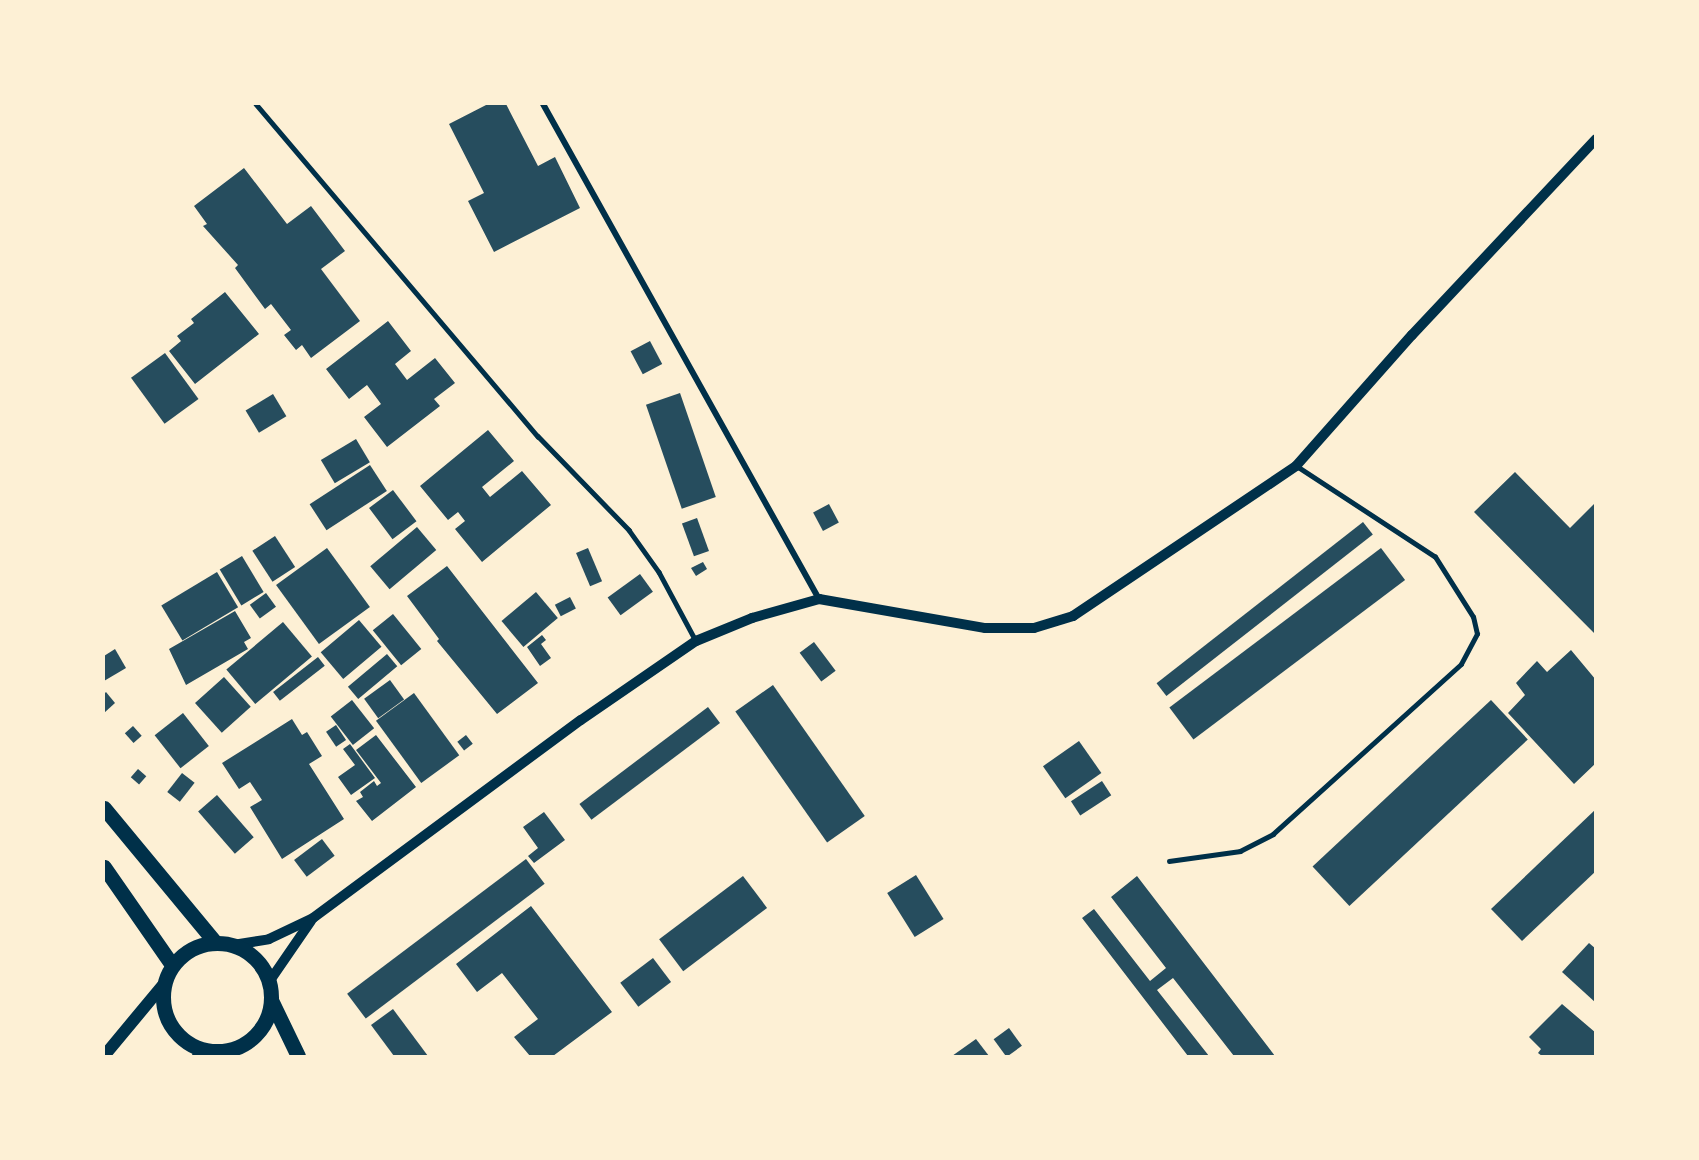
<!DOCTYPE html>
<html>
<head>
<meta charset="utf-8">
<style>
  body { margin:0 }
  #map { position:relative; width:1699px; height:1160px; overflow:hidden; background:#fdf0d5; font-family:"Space Grotesk",sans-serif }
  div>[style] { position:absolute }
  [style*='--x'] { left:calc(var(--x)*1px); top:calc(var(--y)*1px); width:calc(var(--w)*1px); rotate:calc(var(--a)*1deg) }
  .building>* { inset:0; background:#264d5e; transform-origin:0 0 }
  .service>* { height:4.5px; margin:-2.25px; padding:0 2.25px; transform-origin:2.25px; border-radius:2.25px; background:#003049 }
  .minor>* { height:6px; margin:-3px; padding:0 3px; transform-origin:3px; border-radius:3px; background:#003049 }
  .tertiary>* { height:10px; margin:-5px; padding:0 5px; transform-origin:5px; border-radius:5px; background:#003049 }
  .secondary>* { height:12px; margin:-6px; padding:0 6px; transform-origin:6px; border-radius:6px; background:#003049 }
  .primary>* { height:15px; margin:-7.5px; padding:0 7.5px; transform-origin:7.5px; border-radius:7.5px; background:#003049 }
  .primary>.ring { margin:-7.5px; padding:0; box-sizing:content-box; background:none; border:15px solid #003049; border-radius:50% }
  span { translate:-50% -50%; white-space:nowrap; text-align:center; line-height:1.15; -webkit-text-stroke:4.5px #fdf0d5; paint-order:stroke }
  .frame { position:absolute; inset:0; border:105px solid #fdf0d5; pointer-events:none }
</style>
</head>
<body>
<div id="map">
  <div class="building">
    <div style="clip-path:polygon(488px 104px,506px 104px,538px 166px,555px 157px,580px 208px,494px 252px,468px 201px,484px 193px,449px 124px)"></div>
    <div style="clip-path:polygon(244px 168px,287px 224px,311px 206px,345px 251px,321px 269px,360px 321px,311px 358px,302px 345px,296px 350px,284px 335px,291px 330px,271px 304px,265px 309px,235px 268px,238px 265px,203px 226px,207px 224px,194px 206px)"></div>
    <div style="clip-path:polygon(225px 292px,259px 334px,195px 384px,169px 351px,181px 341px,177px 336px,194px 323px,191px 319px)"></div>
    <div style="clip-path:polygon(388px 321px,411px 351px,395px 364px,407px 380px,435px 358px,455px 383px,434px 399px,440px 406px,387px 447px,364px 417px,381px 404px,367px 385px,349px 399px,326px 369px)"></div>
    <div style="left:650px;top:341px;width:26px;height:22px;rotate:62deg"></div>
    <div style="left:165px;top:353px;width:57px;height:42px;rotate:54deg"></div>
    <div style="left:680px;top:393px;width:110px;height:36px;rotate:71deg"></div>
    <div style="left:273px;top:394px;width:26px;height:32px;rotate:59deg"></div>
    <div style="clip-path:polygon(488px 430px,514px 461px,482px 487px,490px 497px,522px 471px,551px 505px,482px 562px,455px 529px,465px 521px,458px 512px,448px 520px,420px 486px)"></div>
    <div style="left:356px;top:439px;width:27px;height:41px;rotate:59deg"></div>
    <div style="left:370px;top:465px;width:31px;height:72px;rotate:57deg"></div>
    <div style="clip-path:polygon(1515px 472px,1570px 528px,1596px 502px,1596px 635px,1474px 512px)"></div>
    <div style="left:393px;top:490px;width:39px;height:30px;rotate:53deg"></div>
    <div style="left:829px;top:504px;width:21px;height:18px;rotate:62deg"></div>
    <div style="left:697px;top:518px;width:35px;height:16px;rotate:70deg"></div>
    <div style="left:1363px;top:522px;width:16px;height:262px;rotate:52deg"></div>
    <div style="left:417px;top:527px;width:30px;height:61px;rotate:50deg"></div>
    <div style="left:275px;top:536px;width:37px;height:27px;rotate:57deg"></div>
    <div style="left:327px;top:548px;width:73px;height:63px;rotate:54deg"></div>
    <div style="left:588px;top:548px;width:36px;height:13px;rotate:67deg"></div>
    <div style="left:1381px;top:548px;width:40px;height:265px;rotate:53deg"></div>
    <div style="left:242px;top:556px;width:42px;height:26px;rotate:59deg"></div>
    <div style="clip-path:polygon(703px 562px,707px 569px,696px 576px,691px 568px)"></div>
    <div style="clip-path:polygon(447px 566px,538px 683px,497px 714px,437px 641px,439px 639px,407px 596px)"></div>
    <div style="left:217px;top:572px;width:41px;height:65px;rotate:59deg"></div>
    <div style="left:640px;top:574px;width:22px;height:40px;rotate:54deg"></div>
    <div style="left:536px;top:592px;width:34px;height:45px;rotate:50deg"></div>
    <div style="left:266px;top:593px;width:17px;height:20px;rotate:54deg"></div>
    <div style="left:570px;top:597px;width:13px;height:17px;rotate:63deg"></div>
    <div style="clip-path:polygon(235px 611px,251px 638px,244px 642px,248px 649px,186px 685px,169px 649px)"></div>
    <div style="left:393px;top:614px;width:45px;height:26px;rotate:51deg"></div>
    <div style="left:359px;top:620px;width:35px;height:50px;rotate:50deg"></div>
    <div style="left:283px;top:622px;width:45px;height:74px;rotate:50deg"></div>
    <div style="clip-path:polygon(542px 635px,546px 640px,541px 644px,551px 658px,540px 666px,527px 647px)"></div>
    <div style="left:814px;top:642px;width:36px;height:18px;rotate:53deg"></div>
    <div style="clip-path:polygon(115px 649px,126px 668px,104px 681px,104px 656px)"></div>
    <div style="clip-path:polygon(1571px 650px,1596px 680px,1596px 763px,1574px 784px,1508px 713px,1525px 695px,1516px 683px,1537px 661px,1547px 672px)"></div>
    <div style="left:387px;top:654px;width:16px;height:51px;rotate:50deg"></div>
    <div style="left:318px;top:657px;width:11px;height:57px;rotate:52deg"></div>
    <div style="left:224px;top:677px;width:40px;height:39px;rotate:48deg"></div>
    <div style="left:390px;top:680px;width:24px;height:32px;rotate:54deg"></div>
    <div style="left:773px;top:685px;width:160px;height:46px;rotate:55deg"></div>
    <div style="clip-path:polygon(106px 692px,115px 703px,104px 713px,104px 694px)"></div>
    <div style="left:414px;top:693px;width:77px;height:47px;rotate:54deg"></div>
    <div style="left:352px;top:700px;width:36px;height:27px;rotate:52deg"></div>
    <div style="left:1491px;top:700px;width:54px;height:244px;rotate:47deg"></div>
    <div style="left:708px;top:707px;width:20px;height:161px;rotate:53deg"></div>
    <div style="left:183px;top:713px;width:42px;height:36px;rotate:52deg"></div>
    <div style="clip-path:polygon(292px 719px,302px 735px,307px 732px,322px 756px,309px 764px,344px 819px,282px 859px,250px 807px,262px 800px,250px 782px,239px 789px,222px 763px)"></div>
    <div style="left:336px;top:725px;width:18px;height:12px;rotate:56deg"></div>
    <div style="left:133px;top:726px;width:13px;height:11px;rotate:48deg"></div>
    <div style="clip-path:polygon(376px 735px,416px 787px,372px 821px,356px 801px,363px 797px,360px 792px,374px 781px,377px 786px,381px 783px,356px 750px)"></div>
    <div style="left:466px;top:735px;width:11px;height:11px;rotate:52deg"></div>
    <div style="left:1079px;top:741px;width:39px;height:44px;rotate:55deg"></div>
    <div style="clip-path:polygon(350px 744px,375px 778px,351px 795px,338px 777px,355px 765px,343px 749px)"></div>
    <div style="left:138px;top:769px;width:11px;height:11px;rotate:41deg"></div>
    <div style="left:182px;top:773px;width:16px;height:24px;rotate:38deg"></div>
    <div style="left:1102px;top:781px;width:17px;height:37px;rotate:57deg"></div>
    <div style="left:217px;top:795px;width:56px;height:25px;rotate:49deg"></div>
    <div style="clip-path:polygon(1596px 809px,1596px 871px,1522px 941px,1491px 909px)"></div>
    <div style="clip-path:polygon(544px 812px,565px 840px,534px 863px,528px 856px,538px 848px,523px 827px)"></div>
    <div style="left:322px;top:839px;width:21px;height:35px;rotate:53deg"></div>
    <div style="left:526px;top:859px;width:31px;height:224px;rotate:53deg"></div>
    <div style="left:916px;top:875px;width:52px;height:34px;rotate:58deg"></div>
    <div style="left:743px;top:876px;width:40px;height:105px;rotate:53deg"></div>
    <div style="clip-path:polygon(1137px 876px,1275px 1056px,1234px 1056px,1173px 978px,1157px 990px,1209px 1056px,1188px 1056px,1082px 918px,1094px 909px,1150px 981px,1166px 968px,1111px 897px)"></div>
    <div style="clip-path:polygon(531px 906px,612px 1012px,553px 1056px,530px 1056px,514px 1037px,538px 1019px,502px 973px,477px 992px,456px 964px)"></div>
    <div style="clip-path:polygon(1589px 943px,1596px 949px,1596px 1003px,1562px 972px)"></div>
    <div style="left:653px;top:958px;width:30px;height:41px;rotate:53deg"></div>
    <div style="clip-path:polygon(1562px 1004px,1596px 1033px,1596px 1056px,1542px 1056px,1538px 1053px,1541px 1049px,1529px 1037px)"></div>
    <div style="clip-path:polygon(393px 1009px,428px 1056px,394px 1056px,371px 1025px)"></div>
    <div style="left:1009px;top:1028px;width:22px;height:19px;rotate:54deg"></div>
    <div style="clip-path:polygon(976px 1039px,989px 1056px,952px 1056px)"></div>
  </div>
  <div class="service">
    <div style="--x:256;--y:104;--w:436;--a:49.7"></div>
    <div style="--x:538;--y:436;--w:131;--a:45.9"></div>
    <div style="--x:629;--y:530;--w:52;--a:54.5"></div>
    <div style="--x:659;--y:572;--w:78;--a:61.8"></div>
    <div style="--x:1169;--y:861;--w:72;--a:-8"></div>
    <div style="--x:1240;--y:851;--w:37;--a:-27"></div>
    <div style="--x:1273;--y:834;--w:253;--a:-42.1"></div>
    <div style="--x:1461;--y:664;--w:34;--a:-62"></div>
    <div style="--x:1477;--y:634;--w:17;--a:-103"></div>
    <div style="--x:1473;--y:617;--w:71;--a:-122.3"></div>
    <div style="--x:1435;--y:557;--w:166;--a:-146.8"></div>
  </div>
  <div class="minor">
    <div style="--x:543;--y:104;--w:567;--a:60.86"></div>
  </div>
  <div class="tertiary">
    <div style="--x:233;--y:945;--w:36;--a:-9"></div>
    <div style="--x:269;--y:939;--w:49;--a:-25.5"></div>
    <div style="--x:313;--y:918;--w:333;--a:-36.5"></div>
    <div style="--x:581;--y:720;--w:140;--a:-34.5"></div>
    <div style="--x:696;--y:641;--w:61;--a:-22.3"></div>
    <div style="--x:752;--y:618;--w:70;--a:-15.8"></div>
    <div style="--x:819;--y:599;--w:169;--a:9.9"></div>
    <div style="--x:985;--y:628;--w:49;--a:0"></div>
    <div style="--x:1034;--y:628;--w:41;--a:-17.1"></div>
    <div style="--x:1073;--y:616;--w:269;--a:-33.9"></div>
    <div style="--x:1296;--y:466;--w:175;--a:-48.5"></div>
    <div style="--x:1412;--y:335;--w:269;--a:-46.8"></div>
    <div style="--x:269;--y:982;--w:74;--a:-55.5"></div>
  </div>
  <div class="secondary">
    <div style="--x:104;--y:1056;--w:92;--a:-50.3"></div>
    <div style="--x:198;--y:1056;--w:11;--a:-34"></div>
  </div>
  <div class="primary">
    <div style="--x:104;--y:808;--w:174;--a:50.4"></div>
    <div style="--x:104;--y:867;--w:119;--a:55.2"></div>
    <div class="ring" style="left:163px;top:943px;width:93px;height:93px"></div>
    <div style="--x:271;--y:1000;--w:62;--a:64.3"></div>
  </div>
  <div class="frame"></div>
</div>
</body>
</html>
